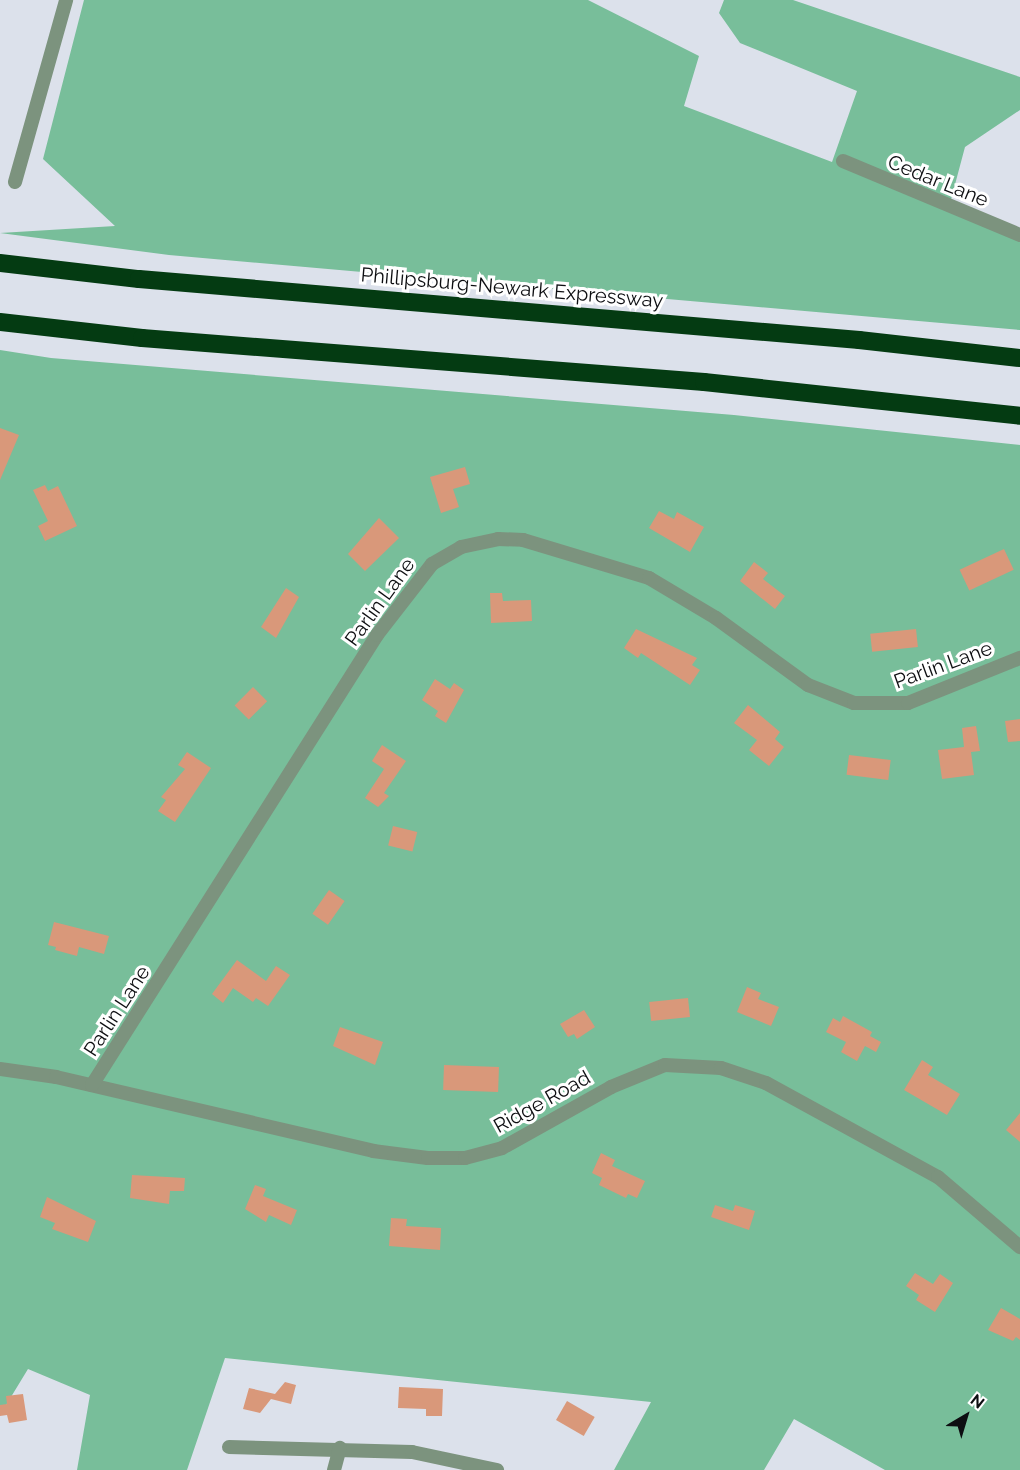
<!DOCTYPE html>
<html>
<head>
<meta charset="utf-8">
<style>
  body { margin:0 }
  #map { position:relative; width:1020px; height:1470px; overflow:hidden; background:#dce1eb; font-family:Raleway,sans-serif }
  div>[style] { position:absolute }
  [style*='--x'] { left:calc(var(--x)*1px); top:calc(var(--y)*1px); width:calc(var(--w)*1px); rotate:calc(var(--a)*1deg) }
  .forest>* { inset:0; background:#78be9a }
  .building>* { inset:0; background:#d9987a; transform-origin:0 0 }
  .minor>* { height:14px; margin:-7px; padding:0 7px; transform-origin:7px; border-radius:7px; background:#7c937e }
  .motorway>* { height:18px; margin:-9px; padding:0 9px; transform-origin:9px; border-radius:9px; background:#043b12 }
  span { translate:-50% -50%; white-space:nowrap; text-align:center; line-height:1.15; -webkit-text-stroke:6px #fff; paint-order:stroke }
  .street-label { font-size:20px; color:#0d0e11 }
  .north { position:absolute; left:936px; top:1386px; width:60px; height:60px; -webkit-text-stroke:4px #fff; paint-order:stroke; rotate:38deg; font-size:16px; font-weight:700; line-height:24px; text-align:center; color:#0d0e11 }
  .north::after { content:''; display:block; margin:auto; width:21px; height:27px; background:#0d0e11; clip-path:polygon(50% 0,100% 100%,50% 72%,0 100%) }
</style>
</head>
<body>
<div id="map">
  <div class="forest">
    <div style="clip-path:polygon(84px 0,588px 0,699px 56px,684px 106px,832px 162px,857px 91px,740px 43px,719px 13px,724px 0,793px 0,1020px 77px,1020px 110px,965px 147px,949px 207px,1020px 231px,1020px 330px,169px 255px,0 233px,115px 226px,43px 159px)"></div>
    <div style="clip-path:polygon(0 350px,51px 358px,734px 415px,1020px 445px,1020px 1470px,885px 1470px,794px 1419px,764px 1470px,614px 1470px,651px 1402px,225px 1358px,187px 1470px,77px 1470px,90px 1395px,28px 1369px,0 1415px)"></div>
  </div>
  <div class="building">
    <div style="clip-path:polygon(0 428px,19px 435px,0 480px)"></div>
    <div style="clip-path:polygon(465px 467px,470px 484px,453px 489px,459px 507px,441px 513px,430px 477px)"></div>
    <div style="clip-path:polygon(45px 485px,48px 491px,58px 486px,77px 526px,45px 541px,38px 526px,48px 521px,33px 490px)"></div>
    <div style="clip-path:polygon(659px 511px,674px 519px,677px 512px,704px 527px,690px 552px,649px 528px)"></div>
    <div style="clip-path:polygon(379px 518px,399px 538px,365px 571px,348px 554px)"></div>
    <div style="left:1004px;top:549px;width:23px;height:49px;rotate:65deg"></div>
    <div style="clip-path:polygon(754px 562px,768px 573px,763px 579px,785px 596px,775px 609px,740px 581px)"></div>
    <div style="clip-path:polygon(286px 588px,299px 597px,276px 638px,261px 627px)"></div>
    <div style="clip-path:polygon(490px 593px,502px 593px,503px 601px,531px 600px,532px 621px,491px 623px)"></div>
    <div style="clip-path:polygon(636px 629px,697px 658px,692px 665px,700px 670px,690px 685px,641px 653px,638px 658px,624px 648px)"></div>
    <div style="left:916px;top:629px;width:18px;height:46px;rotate:84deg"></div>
    <div style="clip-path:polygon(435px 679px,450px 689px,454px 683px,464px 690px,446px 723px,435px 716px,438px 711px,422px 700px)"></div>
    <div style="left:253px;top:687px;width:20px;height:26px;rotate:45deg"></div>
    <div style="clip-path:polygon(748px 705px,780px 732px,775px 739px,784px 747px,769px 766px,749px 750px,757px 740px,734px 723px)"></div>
    <div style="clip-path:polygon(1020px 719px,1020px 741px,1008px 742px,1005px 721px)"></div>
    <div style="clip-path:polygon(976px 726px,980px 751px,971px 752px,974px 775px,942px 779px,938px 750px,964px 747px,962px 728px)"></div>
    <div style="clip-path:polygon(382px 745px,406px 761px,384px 793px,389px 796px,378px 807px,365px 798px,384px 769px,372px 761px)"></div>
    <div style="clip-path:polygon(187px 752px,211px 768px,175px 822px,158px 811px,166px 800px,161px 797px,185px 769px,178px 765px)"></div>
    <div style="left:849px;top:755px;width:42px;height:20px;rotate:7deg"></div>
    <div style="left:393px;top:826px;width:25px;height:20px;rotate:14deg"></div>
    <div style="left:329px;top:890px;width:19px;height:29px;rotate:35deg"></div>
    <div style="clip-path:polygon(54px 922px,109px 936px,104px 954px,79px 947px,77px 956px,55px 950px,56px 947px,48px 945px)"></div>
    <div style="clip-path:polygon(237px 960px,266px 981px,276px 966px,290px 975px,268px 1006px,256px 998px,253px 1002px,233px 988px,223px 1003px,212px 994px)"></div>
    <div style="clip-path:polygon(747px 987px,761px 993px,758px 999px,779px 1007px,771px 1026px,737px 1012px)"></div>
    <div style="left:688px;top:998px;width:19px;height:39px;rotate:84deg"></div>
    <div style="clip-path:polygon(584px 1010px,595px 1027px,577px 1039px,574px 1034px,568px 1037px,560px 1024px)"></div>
    <div style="clip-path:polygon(843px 1016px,872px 1032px,870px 1036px,881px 1042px,876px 1052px,865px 1046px,857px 1061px,841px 1052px,846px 1042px,826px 1032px,833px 1018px,840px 1022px)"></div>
    <div style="clip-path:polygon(340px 1027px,383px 1042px,375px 1065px,333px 1046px)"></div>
    <div style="clip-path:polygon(922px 1060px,933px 1067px,928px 1075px,960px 1094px,947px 1115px,904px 1090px)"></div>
    <div style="left:444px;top:1065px;width:55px;height:25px;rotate:2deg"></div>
    <div style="clip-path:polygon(1020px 1113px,1020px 1142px,1006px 1130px)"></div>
    <div style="clip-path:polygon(601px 1153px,615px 1160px,612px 1166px,645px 1181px,637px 1198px,628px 1194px,626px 1198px,599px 1185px,602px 1178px,592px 1173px)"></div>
    <div style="clip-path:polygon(132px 1175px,185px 1178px,184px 1191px,170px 1191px,169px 1204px,130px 1198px)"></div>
    <div style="clip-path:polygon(255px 1185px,266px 1189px,263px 1196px,297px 1210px,291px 1225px,269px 1215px,266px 1222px,245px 1209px)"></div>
    <div style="clip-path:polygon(47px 1197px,96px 1221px,88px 1242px,52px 1229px,55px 1223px,40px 1217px)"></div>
    <div style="clip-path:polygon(715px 1205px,733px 1211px,735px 1205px,755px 1211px,749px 1230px,711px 1217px)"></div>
    <div style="clip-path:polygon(391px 1218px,407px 1219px,406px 1226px,441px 1228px,440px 1250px,389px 1246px)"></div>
    <div style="clip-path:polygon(915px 1273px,933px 1284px,940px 1274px,953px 1283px,935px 1312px,916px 1300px,919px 1295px,906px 1286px)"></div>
    <div style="clip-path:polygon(1001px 1308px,1020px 1319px,1020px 1340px,1016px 1337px,1013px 1341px,988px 1330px)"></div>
    <div style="clip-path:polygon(285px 1382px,296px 1385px,291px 1404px,271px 1399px,260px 1413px,243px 1409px,249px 1388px,275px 1394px)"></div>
    <div style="clip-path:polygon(399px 1387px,443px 1389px,442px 1416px,426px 1416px,426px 1409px,398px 1408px)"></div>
    <div style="clip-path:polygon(23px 1394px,27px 1420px,9px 1423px,7px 1415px,0 1416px,0 1405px,7px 1404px,6px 1396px)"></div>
    <div style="left:567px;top:1401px;width:32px;height:22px;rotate:30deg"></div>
  </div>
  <div class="minor">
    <div style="--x:843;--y:161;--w:192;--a:22.7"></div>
    <div style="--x:15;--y:182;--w:189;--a:-74.3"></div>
    <div style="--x:0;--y:1069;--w:57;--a:8.1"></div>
    <div style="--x:56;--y:1077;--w:326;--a:13.1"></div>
    <div style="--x:373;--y:1151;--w:55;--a:7.3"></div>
    <div style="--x:428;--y:1158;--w:37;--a:0"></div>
    <div style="--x:465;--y:1158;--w:38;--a:-15"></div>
    <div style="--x:502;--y:1148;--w:125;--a:-29.2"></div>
    <div style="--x:611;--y:1087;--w:58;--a:-22.2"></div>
    <div style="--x:665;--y:1065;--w:56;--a:3.1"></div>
    <div style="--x:721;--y:1068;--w:47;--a:18.4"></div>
    <div style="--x:766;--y:1083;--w:196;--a:28.7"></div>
    <div style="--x:938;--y:1177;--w:108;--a:40.5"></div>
    <div style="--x:92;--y:1085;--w:533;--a:-57.65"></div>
    <div style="--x:377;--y:635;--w:90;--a:-52.2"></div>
    <div style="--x:432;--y:564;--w:34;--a:-30"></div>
    <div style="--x:461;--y:547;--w:38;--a:-12"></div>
    <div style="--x:498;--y:539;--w:25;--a:2"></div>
    <div style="--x:523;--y:540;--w:132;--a:16.8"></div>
    <div style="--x:649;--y:578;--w:78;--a:30.8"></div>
    <div style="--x:716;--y:618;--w:114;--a:36.1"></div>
    <div style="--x:808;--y:685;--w:49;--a:21.4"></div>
    <div style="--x:854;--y:703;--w:54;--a:0"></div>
    <div style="--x:908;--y:703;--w:121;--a:-21.9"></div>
    <div style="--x:229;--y:1447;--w:183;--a:1.6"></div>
    <div style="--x:412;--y:1452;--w:87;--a:12"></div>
    <div style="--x:334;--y:1470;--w:23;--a:-75"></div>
  </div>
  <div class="motorway">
    <div style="--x:0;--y:263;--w:140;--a:6.6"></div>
    <div style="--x:139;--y:279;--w:723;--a:4.84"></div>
    <div style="--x:859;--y:340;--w:162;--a:6.4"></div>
    <div style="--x:0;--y:322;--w:143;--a:6.4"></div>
    <div style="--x:142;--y:338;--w:564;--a:4.48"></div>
    <div style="--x:704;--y:382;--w:318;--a:6.1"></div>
  </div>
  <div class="street-label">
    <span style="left:938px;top:181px;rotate:22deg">Cedar Lane</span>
    <span style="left:512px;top:288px;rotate:5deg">Phillipsburg-Newark Expressway</span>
    <span style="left:380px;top:602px;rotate:-54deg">Parlin Lane</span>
    <span style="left:943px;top:665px;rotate:-20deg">Parlin Lane</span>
    <span style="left:117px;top:1011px;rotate:-57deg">Parlin Lane</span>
    <span style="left:542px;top:1102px;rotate:-29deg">Ridge Road</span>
  </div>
  <div class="north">N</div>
</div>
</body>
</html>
